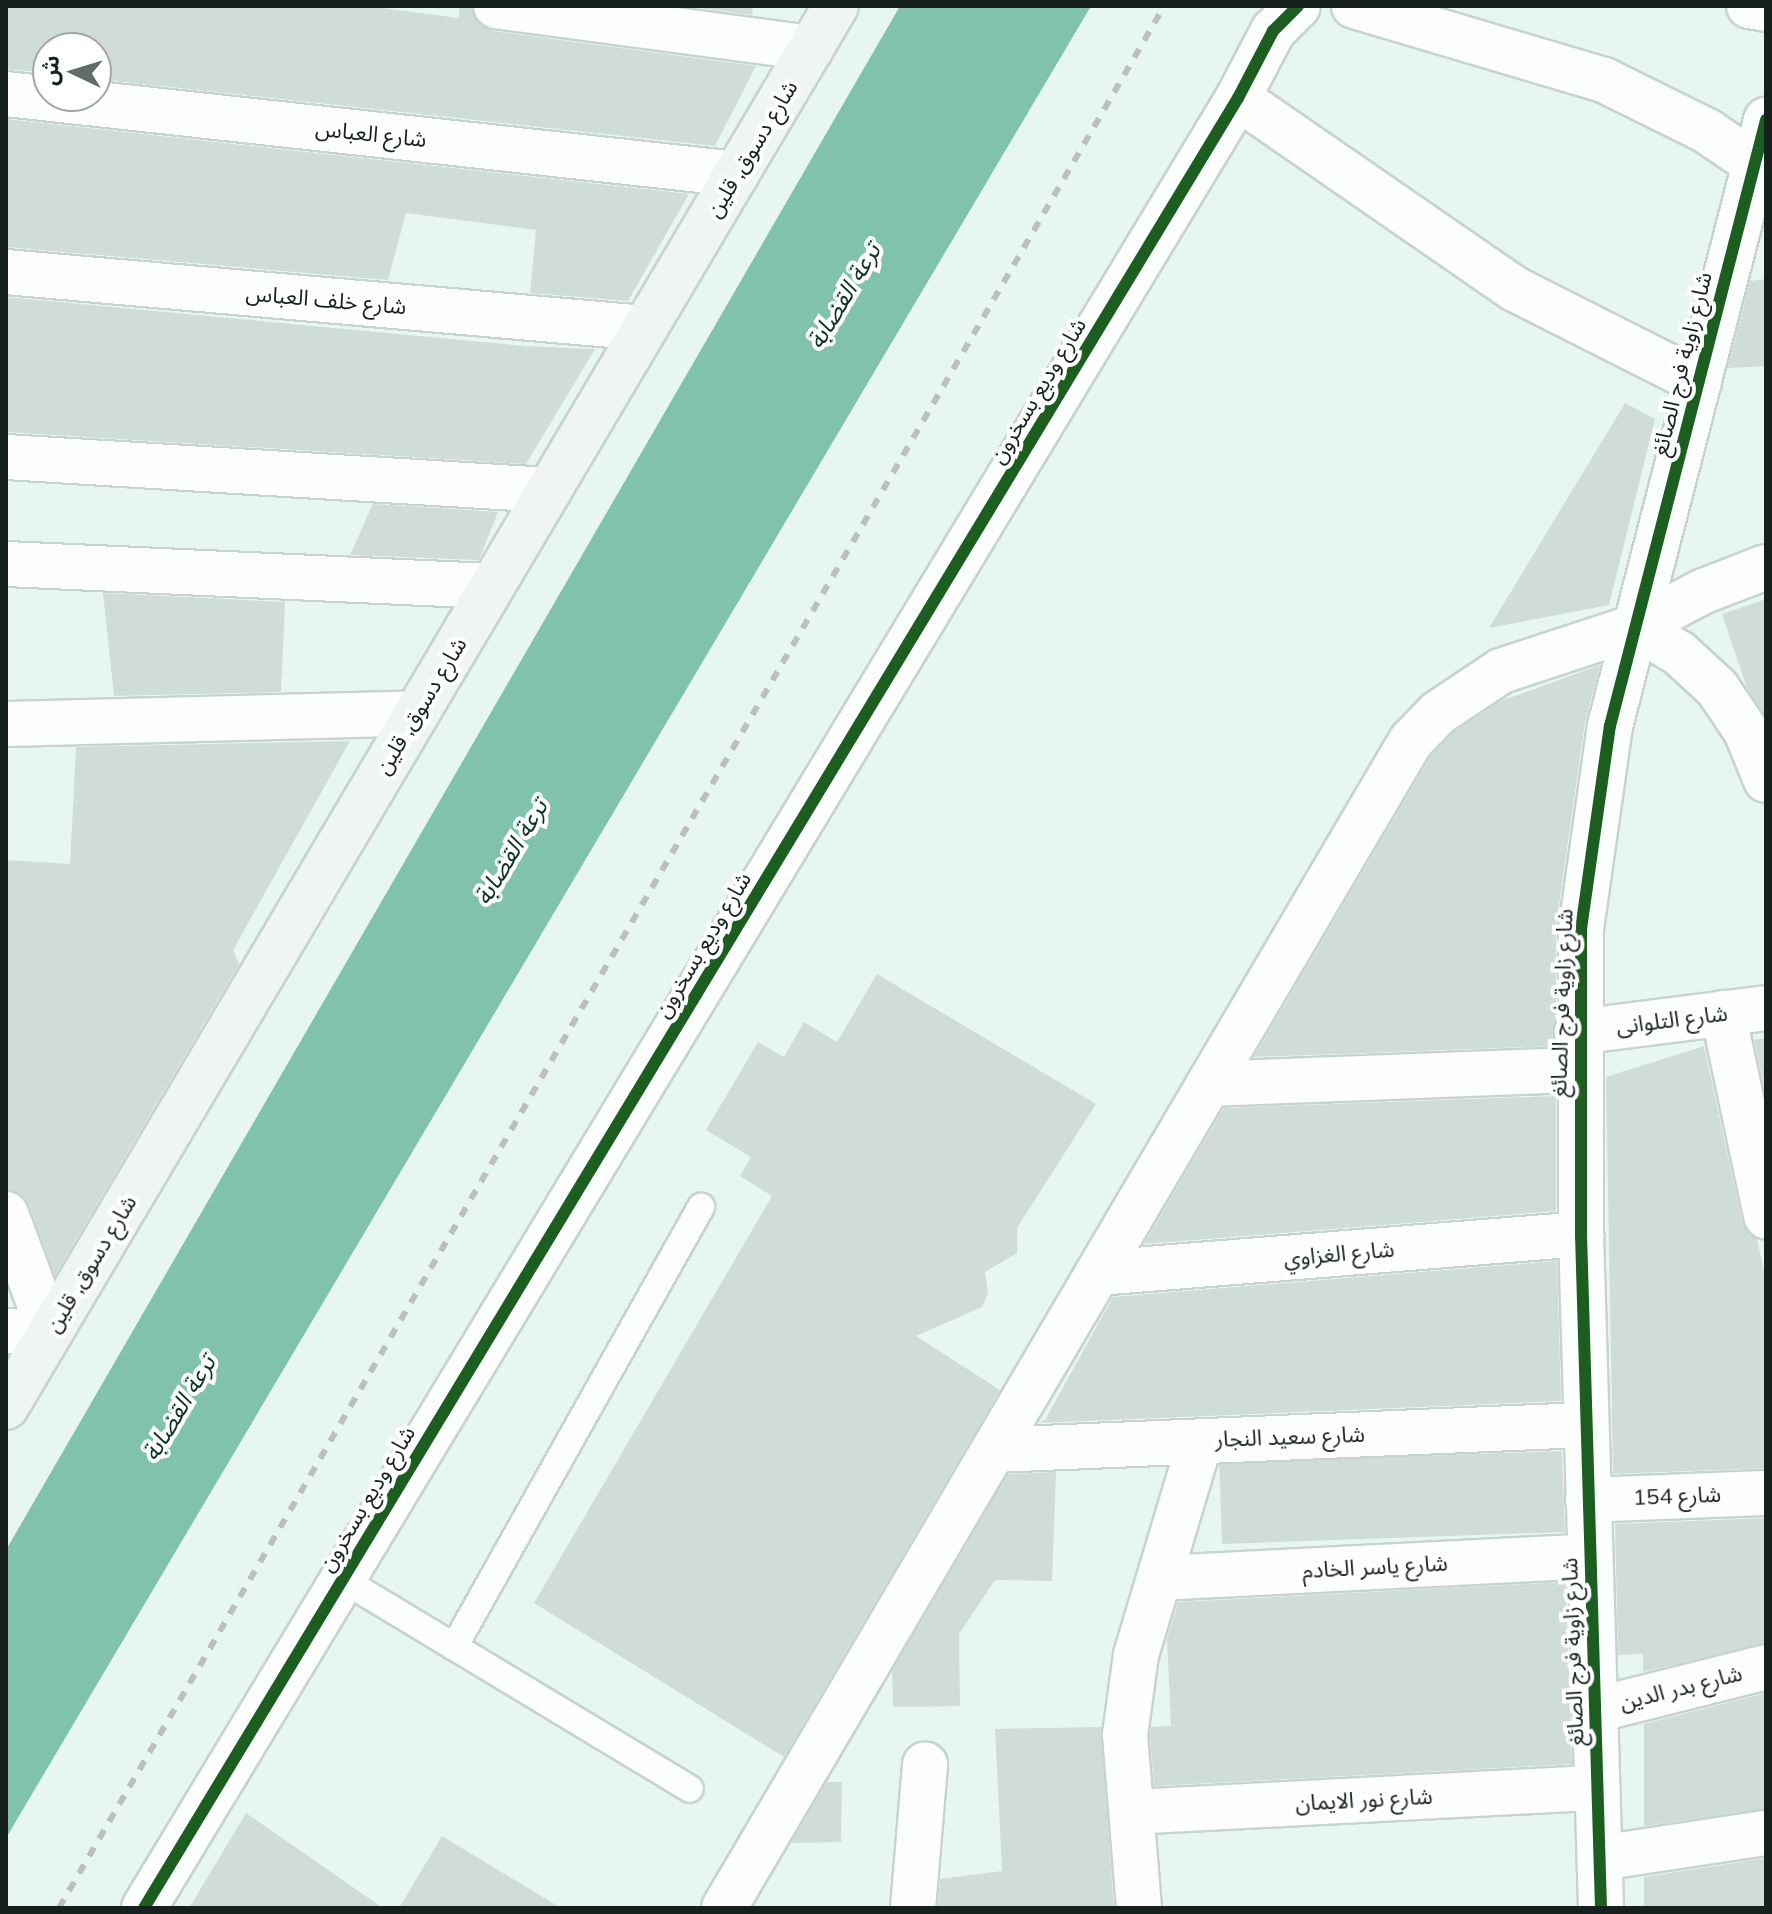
<!DOCTYPE html>
<html>
<head>
<meta charset="utf-8">
<style>
  body { margin:0 }
  #map { position:relative; width:1772px; height:1914px; overflow:hidden; background:#e7f7f0; font-family:Mulish,"Noto Sans Arabic",sans-serif }
  div>[style] { position:absolute }
  [style*='--x'] { left:calc(var(--x)*1px); top:calc(var(--y)*1px); width:calc(var(--w)*1px); rotate:calc(var(--a)*1deg) }
  .water>* { inset:0; background:#80c2aa }
  .building>* { inset:0; background:#d0ddd7; transform-origin:0 0 }
  .roads { filter:drop-shadow(2px 0 #c7d3ce) drop-shadow(-2px 0 #c7d3ce) drop-shadow(0 2px #c7d3ce) drop-shadow(0 -2px #c7d3ce) }
  .service>* { height:26px; margin:-13px; padding:0 13px; transform-origin:13px; border-radius:13px; background:#fbfefd }
  .minor>* { height:44px; margin:-22px; padding:0 22px; transform-origin:22px; border-radius:22px; background:#fbfefd }
  .tertiary>* { height:44px; margin:-22px; padding:0 22px; transform-origin:22px; border-radius:22px; background:#fbfefd }
  .secondary>* { height:44px; margin:-22px; padding:0 22px; transform-origin:22px; border-radius:22px; background:#eef5f3 }
  .rail>* { height:6px; margin-top:-3px; transform-origin:0; background:repeating-linear-gradient(90deg,#bbbfbd 0 10px,transparent 0 20px) }
  .cycleway>* { height:12px; margin:-6px; padding:0 6px; transform-origin:6px; border-radius:6px; background:#1b5e20 }
  span { translate:-50% -50%; white-space:nowrap; text-align:center; line-height:1.15; -webkit-text-stroke:8px #fff; paint-order:stroke }
  .street-label { font-size:22px; color:#16211d }
  .water-label { font-size:24px; color:#0a3326; font-style:italic }
  .frame { position:absolute; inset:0; border:8px solid #16211d; pointer-events:none }
  .north { position:absolute; left:32px; top:32px; width:80px; height:80px; box-sizing:border-box; background:#fff; border:2px solid #a2a6a5; border-radius:50%; rotate:274deg; font-size:22px; font-weight:700; line-height:32px; text-align:center; color:#16211d }
  .north::after { content:''; display:block; margin:auto; width:28px; height:36px; background:#5f6c67; clip-path:polygon(50% 0,100% 100%,50% 72%,0 100%) }
</style>
</head>
<body>
<div id="map">
  <div class="water">
    <div style="clip-path:polygon(900px 6px,1091px 6px,6px 1838px,6px 1550px)"></div>
  </div>
  <div class="building">
    <div style="clip-path:polygon(6px 6px,366px 6px,459px 18px,459px 6px,472px 6px,480px 25px,493px 31px,756px 66px,715px 146px,96px 79px,96px 48px,48px 48px,48px 73px,6px 69px)"></div>
    <div style="clip-path:polygon(685px 6px,753px 6px,752px 15px)"></div>
    <div style="clip-path:polygon(6px 119px,689px 194px,628px 301px,530px 293px,536px 230px,406px 213px,388px 280px,6px 247px)"></div>
    <div style="clip-path:polygon(1766px 279px,1766px 366px,1728px 368px,1750px 281px)"></div>
    <div style="clip-path:polygon(6px 297px,525px 346px,595px 349px,526px 464px,6px 432px)"></div>
    <div style="clip-path:polygon(1625px 403px,1655px 419px,1609px 605px,1489px 628px)"></div>
    <div style="clip-path:polygon(373px 504px,498px 512px,479px 560px,350px 555px)"></div>
    <div style="clip-path:polygon(103px 593px,285px 602px,281px 692px,114px 696px)"></div>
    <div style="clip-path:polygon(1766px 599px,1766px 716px,1747px 688px,1722px 614px)"></div>
    <div style="clip-path:polygon(1600px 665px,1585px 722px,1556px 926px,1556px 1046px,1254px 1057px,1431px 756px,1454px 732px,1501px 701px)"></div>
    <div style="clip-path:polygon(350px 741px,233px 950px,239px 964px,55px 1275px,29px 1205px,21px 1194px,6px 1190px,6px 860px,70px 864px,76px 747px)"></div>
    <div style="clip-path:polygon(877px 974px,1096px 1104px,1017px 1228px,1017px 1253px,985px 1272px,988px 1293px,982px 1307px,916px 1336px,1000px 1390px,784px 1757px,534px 1603px,772px 1196px,740px 1176px,751px 1157px,706px 1130px,758px 1042px,784px 1057px,804px 1022px,837px 1042px)"></div>
    <div style="clip-path:polygon(1766px 1038px,1766px 1095px,1754px 1040px)"></div>
    <div style="clip-path:polygon(1704px 1046px,1742px 1221px,1757px 1239px,1766px 1280px,1766px 1468px,1613px 1474px,1606px 1077px)"></div>
    <div style="clip-path:polygon(1556px 1096px,1556px 1211px,1144px 1244px,1224px 1108px)"></div>
    <div style="clip-path:polygon(1557px 1261px,1561px 1401px,1038px 1423px,1045px 1420px,1113px 1297px)"></div>
    <div style="left:1562px;top:1451px;width:81px;height:343px;rotate:88deg"></div>
    <div style="clip-path:polygon(1056px 1472px,1052px 1581px,995px 1580px,959px 1634px,960px 1706px,893px 1707px,892px 1671px,1008px 1474px)"></div>
    <div style="clip-path:polygon(1766px 1518px,1766px 1643px,1643px 1672px,1643px 1654px,1618px 1655px,1615px 1524px)"></div>
    <div style="clip-path:polygon(1566px 1582px,1572px 1764px,1154px 1786px,1150px 1736px,1151px 1727px,1171px 1726px,1167px 1639px,1178px 1602px)"></div>
    <div style="clip-path:polygon(1766px 1693px,1766px 1809px,1644px 1826px,1644px 1724px)"></div>
    <div style="clip-path:polygon(1101px 1727px,1114px 1908px,938px 1908px,940px 1879px,1002px 1871px,995px 1729px)"></div>
    <div style="clip-path:polygon(827px 1782px,842px 1782px,841px 1842px,791px 1843px)"></div>
    <div style="clip-path:polygon(246px 1813px,383px 1908px,189px 1908px)"></div>
    <div style="clip-path:polygon(442px 1836px,561px 1908px,399px 1908px)"></div>
    <div style="clip-path:polygon(1766px 1858px,1766px 1908px,1644px 1908px,1644px 1877px)"></div>
  </div>
  <div class="roads">
    <div class="service">
      <div style="--x:342;--y:1579;--w:406;--a:31.1"></div>
      <div style="--x:454;--y:1647;--w:505;--a:-60.69"></div>
    </div>
    <div class="minor">
      <div style="--x:496;--y:6;--w:318;--a:7.6"></div>
      <div style="--x:1354;--y:6;--w:261;--a:16.5"></div>
      <div style="--x:1604;--y:80;--w:115;--a:26.3"></div>
      <div style="--x:1707;--y:131;--w:58;--a:34.5"></div>
      <div style="--x:1749;--y:6;--w:17;--a:10"></div>
      <div style="--x:6;--y:94;--w:735;--a:6.25"></div>
      <div style="--x:1238;--y:98;--w:336;--a:34.6"></div>
      <div style="--x:1515;--y:289;--w:206;--a:26.8"></div>
      <div style="--x:6;--y:272;--w:641;--a:5.01"></div>
      <div style="--x:6;--y:457;--w:544;--a:3.48"></div>
      <div style="--x:6;--y:564;--w:486;--a:2.6"></div>
      <div style="--x:6;--y:724;--w:411;--a:-1.5"></div>
      <div style="--x:1723;--y:1013;--w:208;--a:78"></div>
      <div style="--x:1577;--y:1032;--w:191;--a:-7.2"></div>
      <div style="--x:1209;--y:1084;--w:368;--a:-2.2"></div>
      <div style="--x:6;--y:1214;--w:126;--a:69.6"></div>
      <div style="--x:50;--y:1332;--w:44;--a:-178.7"></div>
      <div style="--x:1098;--y:1273;--w:485;--a:-4.6"></div>
      <div style="--x:995;--y:1450;--w:591;--a:-2.43"></div>
      <div style="--x:1588;--y:1500;--w:178;--a:-2.3"></div>
      <div style="--x:1160;--y:1578;--w:430;--a:-2.9"></div>
      <div style="--x:1595;--y:1710;--w:176;--a:-14.1"></div>
      <div style="--x:1132;--y:1812;--w:466;--a:-3"></div>
      <div style="--x:1600;--y:1858;--w:168;--a:-8.6"></div>
      <div style="--x:724;--y:1908;--w:1354;--a:-59.52"></div>
      <div style="--x:1411;--y:741;--w:39;--a:-46"></div>
      <div style="--x:1438;--y:713;--w:76;--a:-33.7"></div>
      <div style="--x:1501;--y:671;--w:141;--a:-18.2"></div>
      <div style="--x:1635;--y:627;--w:51;--a:30.6"></div>
      <div style="--x:1679;--y:653;--w:52;--a:42.6"></div>
      <div style="--x:1717;--y:688;--w:52;--a:56"></div>
      <div style="--x:1746;--y:731;--w:53;--a:67.8"></div>
      <div style="--x:913;--y:1908;--w:144;--a:-85.2"></div>
      <div style="--x:1139;--y:1908;--w:174;--a:-94.6"></div>
      <div style="--x:1125;--y:1735;--w:81;--a:-82.2"></div>
      <div style="--x:1136;--y:1655;--w:223;--a:-73.3"></div>
    </div>
    <div class="tertiary">
      <div style="--x:1635;--y:627;--w:78;--a:-27.6"></div>
      <div style="--x:1704;--y:591;--w:66;--a:-21.2"></div>
      <div style="--x:144;--y:1908;--w:2115;--a:-58.85"></div>
      <div style="--x:1238;--y:98;--w:76;--a:-62.4"></div>
      <div style="--x:1273;--y:31;--w:35;--a:-45"></div>
      <div style="--x:1601;--y:1908;--w:674;--a:-91.7"></div>
      <div style="--x:1581;--y:1234;--w:305;--a:-90"></div>
      <div style="--x:1581;--y:929;--w:205;--a:-81.9"></div>
      <div style="--x:1610;--y:726;--w:626;--a:-75.56"></div>
    </div>
    <div class="secondary">
      <div style="--x:6;--y:1407;--w:1628;--a:-59.36"></div>
    </div>
  </div>
  <div class="rail">
    <div style="--x:59;--y:1908;--w:2200;--a:-59.84"></div>
  </div>
  <div class="cycleway">
    <div style="--x:144;--y:1908;--w:2115;--a:-58.85"></div>
    <div style="--x:1238;--y:98;--w:76;--a:-62.4"></div>
    <div style="--x:1273;--y:31;--w:35;--a:-45"></div>
    <div style="--x:1601;--y:1908;--w:674;--a:-91.7"></div>
    <div style="--x:1581;--y:1234;--w:305;--a:-90"></div>
    <div style="--x:1581;--y:929;--w:205;--a:-81.9"></div>
    <div style="--x:1610;--y:726;--w:626;--a:-75.56"></div>
  </div>
  <div class="street-label">
    <span style="left:371px;top:134px;rotate:6deg">شارع العباس</span>
    <span style="left:752px;top:149px;rotate:-59deg">شارع دسوق, قلين</span>
    <span style="left:326px;top:300px;rotate:5deg">شارع خلف العباس</span>
    <span style="left:1682px;top:364px;rotate:-76deg">شارع زاوية فرج الصائغ</span>
    <span style="left:1038px;top:391px;rotate:-59deg">شارع وديع بسخرون</span>
    <span style="left:421px;top:706px;rotate:-59deg">شارع دسوق, قلين</span>
    <span style="left:703px;top:945px;rotate:-59deg">شارع وديع بسخرون</span>
    <span style="left:1562px;top:1003px;rotate:-88deg">شارع زاوية فرج الصائغ</span>
    <span style="left:1672px;top:1020px;rotate:-7deg">شارع التلوانى</span>
    <span style="left:1339px;top:1254px;rotate:-5deg">شارع الغزاوي</span>
    <span style="left:91px;top:1264px;rotate:-59deg">شارع دسوق, قلين</span>
    <span style="left:1290px;top:1437px;rotate:-2deg">شارع سعيد النجار</span>
    <span style="left:1677px;top:1496px;rotate:-2deg">شارع 154</span>
    <span style="left:367px;top:1499px;rotate:-59deg">شارع وديع بسخرون</span>
    <span style="left:1375px;top:1567px;rotate:-3deg">شارع ياسر الخادم</span>
    <span style="left:1573px;top:1652px;rotate:-92deg">شارع زاوية فرج الصائغ</span>
    <span style="left:1681px;top:1688px;rotate:-14deg">شارع بدر الدين</span>
    <span style="left:1364px;top:1800px;rotate:-3deg">شارع نور الايمان</span>
  </div>
  <div class="water-label">
    <span style="left:844px;top:296px;rotate:-59deg">ترعة القضابة</span>
    <span style="left:511px;top:852px;rotate:-59deg">ترعة القضابة</span>
    <span style="left:179px;top:1408px;rotate:-59deg">ترعة القضابة</span>
  </div>
  <div class="frame"></div>
  <div class="north">ش</div>
</div>
</body>
</html>
